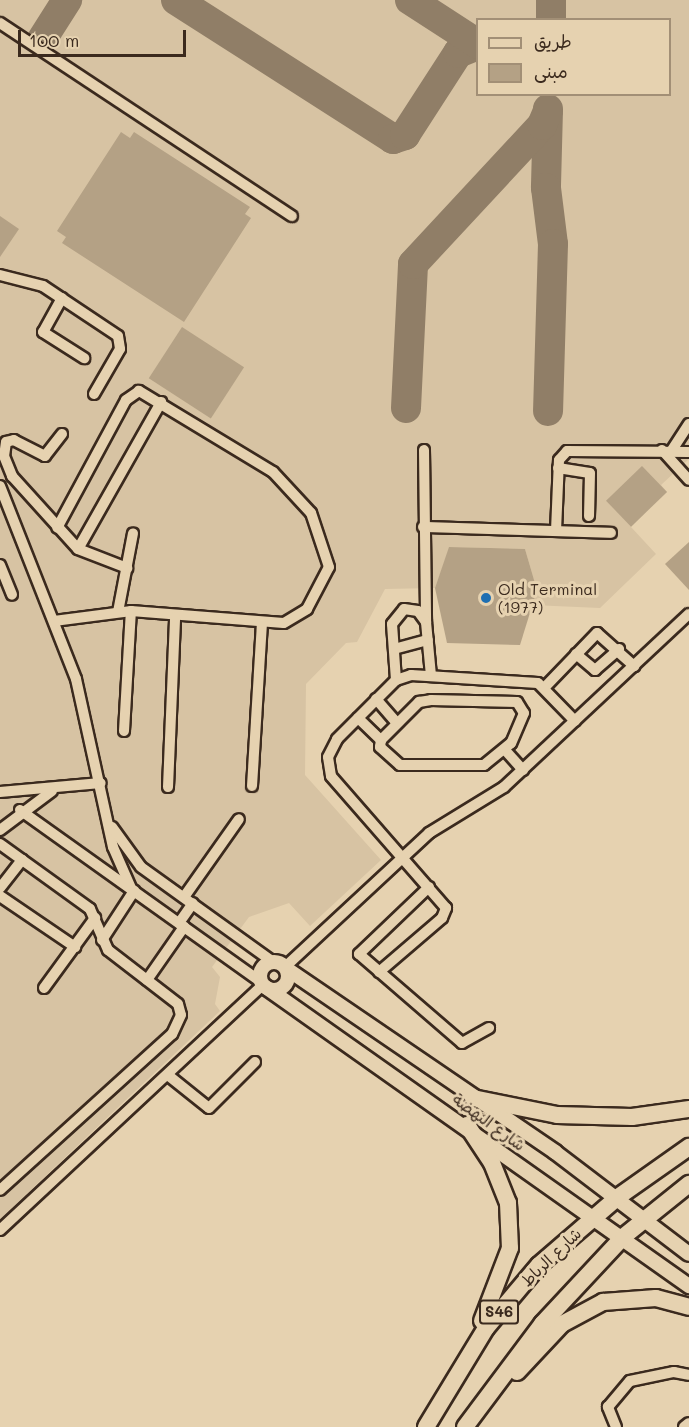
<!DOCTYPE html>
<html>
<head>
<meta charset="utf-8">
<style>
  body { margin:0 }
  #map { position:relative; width:689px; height:1427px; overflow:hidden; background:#e6d2b0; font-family:Mali,"Playpen Sans Arabic",sans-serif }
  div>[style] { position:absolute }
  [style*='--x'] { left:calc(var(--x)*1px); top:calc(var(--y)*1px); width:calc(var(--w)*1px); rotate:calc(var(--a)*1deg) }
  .built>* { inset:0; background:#d7c3a3 }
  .taxiway>* { height:30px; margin:-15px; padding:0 15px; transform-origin:15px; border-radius:15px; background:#907e67 }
  .building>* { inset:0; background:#b4a185; transform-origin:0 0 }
  .roads { filter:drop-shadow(2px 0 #3b2a1e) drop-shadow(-2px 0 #3b2a1e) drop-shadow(0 2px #3b2a1e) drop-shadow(0 -2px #3b2a1e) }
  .minor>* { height:10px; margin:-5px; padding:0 5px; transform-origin:5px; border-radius:5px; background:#e6d2b0 }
  .major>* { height:14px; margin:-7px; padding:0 7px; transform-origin:7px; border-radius:7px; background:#e6d2b0 }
  .major>.ring { margin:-7px; padding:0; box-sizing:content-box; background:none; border:14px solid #e6d2b0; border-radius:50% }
  .highway>* { height:16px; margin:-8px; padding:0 8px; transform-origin:8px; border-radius:8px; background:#e6d2b0 }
  .dots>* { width:16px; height:16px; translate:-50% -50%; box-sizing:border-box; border:3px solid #e6d2b0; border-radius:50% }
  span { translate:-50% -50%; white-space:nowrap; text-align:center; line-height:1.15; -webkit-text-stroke:6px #e6d2b0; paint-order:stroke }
  .shield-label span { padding:2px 4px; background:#e6d2b0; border:2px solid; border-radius:4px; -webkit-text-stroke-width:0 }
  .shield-label { font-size:15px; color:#3b2a1e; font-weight:700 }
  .poi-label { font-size:16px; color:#3b2a1e }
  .left { translate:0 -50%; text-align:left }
  .street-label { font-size:16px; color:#3b2a1e }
  .legend { position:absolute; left:476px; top:18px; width:195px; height:78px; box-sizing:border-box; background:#e6d2b0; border:2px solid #a28f76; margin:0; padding:8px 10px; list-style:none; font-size:18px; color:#3b2a1e }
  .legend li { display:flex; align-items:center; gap:12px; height:30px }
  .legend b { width:30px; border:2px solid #a28f76 }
  .scale { position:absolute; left:18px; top:30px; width:168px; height:27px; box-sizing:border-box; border:3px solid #3b2a1e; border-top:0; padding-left:8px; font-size:18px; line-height:21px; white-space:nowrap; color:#3b2a1e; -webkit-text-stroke:4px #e6d2b0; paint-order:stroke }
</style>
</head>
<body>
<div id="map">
  <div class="built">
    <div style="clip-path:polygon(evenodd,0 0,689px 0,689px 459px,661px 485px,667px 492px,631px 527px,656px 554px,600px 608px,532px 605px,537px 590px,525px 549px,450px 547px,435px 588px,385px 589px,357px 642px,346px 643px,306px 684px,305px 775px,381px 860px,310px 926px,289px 903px,249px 917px,212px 967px,220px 977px,215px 1004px,220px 1011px,0 1219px,0 0,478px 20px,670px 20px,670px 94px,478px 94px,478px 20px)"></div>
  </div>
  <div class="taxiway">
    <div style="--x:176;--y:0;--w:258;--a:32.6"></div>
    <div style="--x:393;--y:139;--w:13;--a:-18"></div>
    <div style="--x:405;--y:135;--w:98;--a:-57.1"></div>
    <div style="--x:458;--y:53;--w:22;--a:-22"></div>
    <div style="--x:410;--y:0;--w:81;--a:32.9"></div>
    <div style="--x:551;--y:20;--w:20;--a:-90"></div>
    <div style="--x:41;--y:41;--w:49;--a:-57.6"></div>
    <div style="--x:548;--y:109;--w:79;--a:91.5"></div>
    <div style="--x:546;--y:188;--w:56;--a:82.9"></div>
    <div style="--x:553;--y:244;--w:167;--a:91.7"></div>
    <div style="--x:406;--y:408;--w:144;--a:-87.2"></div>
    <div style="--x:413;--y:264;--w:190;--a:-47.1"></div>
    <div style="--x:542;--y:125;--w:15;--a:-67"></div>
  </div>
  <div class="building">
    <div style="clip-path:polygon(121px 132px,130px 138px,134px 132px,250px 207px,245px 214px,251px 218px,184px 322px,62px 243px,66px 237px,57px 231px)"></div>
    <div style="clip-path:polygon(0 216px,19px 229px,0 257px)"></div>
    <div style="left:182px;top:327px;width:74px;height:61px;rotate:33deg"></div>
    <div style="left:642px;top:466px;width:36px;height:50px;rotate:46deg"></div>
    <div style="clip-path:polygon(689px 542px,689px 590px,665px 564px)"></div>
    <div style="clip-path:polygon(449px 547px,525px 549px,537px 590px,520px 645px,447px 643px,435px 588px)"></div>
  </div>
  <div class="roads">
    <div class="minor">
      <div style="--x:0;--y:23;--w:350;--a:33.5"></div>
      <div style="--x:0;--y:275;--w:44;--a:14.3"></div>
      <div style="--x:43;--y:286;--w:90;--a:33.7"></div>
      <div style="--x:118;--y:336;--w:13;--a:81"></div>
      <div style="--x:120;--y:349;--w:52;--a:120"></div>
      <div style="--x:62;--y:298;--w:39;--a:119"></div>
      <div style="--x:43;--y:332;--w:49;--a:32.4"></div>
      <div style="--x:62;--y:434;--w:28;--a:128"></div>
      <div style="--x:45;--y:456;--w:35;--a:-153"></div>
      <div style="--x:14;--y:440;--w:8;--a:166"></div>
      <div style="--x:6;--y:442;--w:14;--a:98"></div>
      <div style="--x:4;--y:456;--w:22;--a:68"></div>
      <div style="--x:12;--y:476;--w:98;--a:47.9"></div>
      <div style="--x:78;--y:549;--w:53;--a:21.2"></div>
      <div style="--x:424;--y:450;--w:172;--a:89.3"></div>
      <div style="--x:662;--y:450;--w:40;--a:48"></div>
      <div style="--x:672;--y:450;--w:31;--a:-57"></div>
      <div style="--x:558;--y:468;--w:32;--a:9"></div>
      <div style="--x:590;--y:473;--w:43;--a:91.3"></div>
      <div style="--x:0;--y:486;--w:207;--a:68.5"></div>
      <div style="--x:76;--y:679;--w:172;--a:77.6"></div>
      <div style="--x:113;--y:847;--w:45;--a:66.3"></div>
      <div style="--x:423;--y:527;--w:188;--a:1.8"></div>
      <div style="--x:556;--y:531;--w:71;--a:-87.6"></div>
      <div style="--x:559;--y:460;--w:12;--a:-48"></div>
      <div style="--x:567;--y:451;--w:122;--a:0.5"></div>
      <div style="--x:78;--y:549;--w:169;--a:-60.5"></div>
      <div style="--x:0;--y:565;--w:32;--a:68"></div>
      <div style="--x:118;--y:612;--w:80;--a:-79.2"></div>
      <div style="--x:54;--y:621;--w:78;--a:-7.4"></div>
      <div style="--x:131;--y:611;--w:153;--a:4.5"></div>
      <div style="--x:284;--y:623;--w:27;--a:-31"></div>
      <div style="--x:307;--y:609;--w:47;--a:-62.4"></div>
      <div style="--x:329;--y:567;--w:57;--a:-108.4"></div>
      <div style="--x:311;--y:513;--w:56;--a:-132.8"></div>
      <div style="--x:273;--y:472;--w:157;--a:-148.8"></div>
      <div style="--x:139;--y:391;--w:16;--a:145"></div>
      <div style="--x:126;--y:400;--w:145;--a:118.3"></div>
      <div style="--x:394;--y:649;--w:35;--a:-15"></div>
      <div style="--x:576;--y:654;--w:25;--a:40"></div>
      <div style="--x:595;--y:670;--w:32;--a:-41"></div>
      <div style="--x:396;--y:680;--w:56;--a:-94.1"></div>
      <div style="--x:392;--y:624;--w:19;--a:-51"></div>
      <div style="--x:404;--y:609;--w:14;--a:8"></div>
      <div style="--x:418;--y:611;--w:14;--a:54"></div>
      <div style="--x:426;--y:622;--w:54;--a:84.7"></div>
      <div style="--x:545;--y:687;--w:75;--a:-46.1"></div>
      <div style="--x:597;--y:633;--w:50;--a:41.7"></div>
      <div style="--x:376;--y:699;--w:32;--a:49"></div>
      <div style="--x:431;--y:700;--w:86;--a:1.3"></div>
      <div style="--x:517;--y:702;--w:13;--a:58"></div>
      <div style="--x:524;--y:713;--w:33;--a:113"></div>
      <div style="--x:511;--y:743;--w:35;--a:141"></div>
      <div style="--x:484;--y:765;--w:84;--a:180"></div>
      <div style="--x:400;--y:765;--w:27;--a:-138"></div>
      <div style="--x:380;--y:747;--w:7;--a:-82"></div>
      <div style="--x:381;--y:740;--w:54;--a:-45"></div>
      <div style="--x:419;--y:702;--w:12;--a:-9"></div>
      <div style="--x:358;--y:718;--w:32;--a:44"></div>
      <div style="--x:124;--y:731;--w:120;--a:-86.7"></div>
      <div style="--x:505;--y:750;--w:27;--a:48"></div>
      <div style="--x:252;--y:786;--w:162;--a:-86.5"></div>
      <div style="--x:168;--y:787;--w:170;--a:-87.6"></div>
      <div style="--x:0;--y:792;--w:101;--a:-5.1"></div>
      <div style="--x:20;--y:810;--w:296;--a:35.5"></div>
      <div style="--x:112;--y:827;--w:49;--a:54.1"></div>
      <div style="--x:141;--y:867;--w:163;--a:35.7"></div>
      <div style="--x:0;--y:830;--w:65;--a:-36.9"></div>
      <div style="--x:0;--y:844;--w:111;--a:35.8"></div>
      <div style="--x:90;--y:909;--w:45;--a:66.3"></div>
      <div style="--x:108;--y:950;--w:88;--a:37.6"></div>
      <div style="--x:178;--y:1004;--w:11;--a:75"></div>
      <div style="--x:181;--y:1015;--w:21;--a:115"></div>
      <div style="--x:172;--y:1034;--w:232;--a:137.8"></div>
      <div style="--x:429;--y:887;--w:97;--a:136.3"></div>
      <div style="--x:359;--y:954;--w:136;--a:40.8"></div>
      <div style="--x:462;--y:1043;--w:31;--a:-29"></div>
      <div style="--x:0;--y:888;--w:36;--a:-52"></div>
      <div style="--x:0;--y:896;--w:91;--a:34.2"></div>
      <div style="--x:184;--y:897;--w:95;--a:-54.8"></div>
      <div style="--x:179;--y:923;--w:24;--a:-55"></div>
      <div style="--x:102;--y:940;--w:59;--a:-56.9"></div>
      <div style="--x:285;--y:967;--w:197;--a:-42.9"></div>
      <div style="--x:429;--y:833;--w:88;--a:-31.5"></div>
      <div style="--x:504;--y:787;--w:253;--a:-43.1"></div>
      <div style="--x:379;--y:972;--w:83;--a:-40.6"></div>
      <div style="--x:442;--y:918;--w:11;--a:-68"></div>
      <div style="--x:446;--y:908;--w:175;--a:-131.1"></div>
      <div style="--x:331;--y:776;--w:19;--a:-99"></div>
      <div style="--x:328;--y:757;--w:20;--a:-63"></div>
      <div style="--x:337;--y:739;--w:83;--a:-45"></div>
      <div style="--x:396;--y:680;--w:16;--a:-18"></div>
      <div style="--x:411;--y:675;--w:127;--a:3.6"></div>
      <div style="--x:538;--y:683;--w:53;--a:45.8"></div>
      <div style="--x:147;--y:980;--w:65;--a:-55.1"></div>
      <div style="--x:44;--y:988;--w:87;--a:-53.9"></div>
      <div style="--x:169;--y:1076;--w:51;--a:38.7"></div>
      <div style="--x:209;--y:1108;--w:65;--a:-45"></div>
      <div style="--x:0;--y:1230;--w:359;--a:-43"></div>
      <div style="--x:616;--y:1427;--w:22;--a:-112"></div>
      <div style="--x:608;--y:1407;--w:34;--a:-50"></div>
      <div style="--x:630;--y:1381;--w:45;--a:-11.6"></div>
      <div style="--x:674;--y:1372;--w:15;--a:11"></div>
      <div style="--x:684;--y:1427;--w:6;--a:-39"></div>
    </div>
    <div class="major">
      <div class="ring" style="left:260px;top:962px;width:14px;height:14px"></div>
      <div style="--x:287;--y:969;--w:325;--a:34.3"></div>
      <div style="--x:555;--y:1152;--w:168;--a:37.3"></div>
      <div style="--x:267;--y:988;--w:517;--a:35.23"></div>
    </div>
    <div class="highway">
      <div style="--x:473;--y:1098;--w:86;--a:11.4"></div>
      <div style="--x:557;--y:1115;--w:75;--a:1.5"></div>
      <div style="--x:632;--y:1117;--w:58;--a:-8"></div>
      <div style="--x:467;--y:1125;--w:45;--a:56.7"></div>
      <div style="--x:492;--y:1163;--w:43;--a:68.2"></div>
      <div style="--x:508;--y:1203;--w:45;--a:87.5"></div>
      <div style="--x:510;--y:1248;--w:78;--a:111"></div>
      <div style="--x:517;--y:1372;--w:66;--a:-46.8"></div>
      <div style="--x:562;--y:1324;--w:47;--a:-28.2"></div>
      <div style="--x:603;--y:1302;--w:53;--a:-4.3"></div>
      <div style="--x:656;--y:1298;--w:34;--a:15"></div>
      <div style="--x:426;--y:1427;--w:116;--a:-58.8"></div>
      <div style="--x:486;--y:1328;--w:82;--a:-49.9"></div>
      <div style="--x:539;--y:1265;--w:104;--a:-40.7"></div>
      <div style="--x:618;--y:1197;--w:87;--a:-35.2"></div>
      <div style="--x:465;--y:1427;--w:129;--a:-53.2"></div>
      <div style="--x:542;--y:1324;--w:119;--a:-47"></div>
      <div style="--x:623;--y:1237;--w:85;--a:-38.8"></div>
    </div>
  </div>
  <div class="dots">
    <div style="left:486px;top:598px;background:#1f6fb2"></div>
  </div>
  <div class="shield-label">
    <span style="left:499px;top:1312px">S46</span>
  </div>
  <div class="poi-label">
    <span class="left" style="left:498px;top:598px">Old Terminal<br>(1977)</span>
  </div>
  <div class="street-label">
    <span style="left:489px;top:1122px;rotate:36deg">شارع النهضة</span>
    <span style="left:551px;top:1257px;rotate:-44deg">شارع الرباط</span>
  </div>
  <ul class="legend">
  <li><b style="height:8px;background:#e6d2b0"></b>طريق</li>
  <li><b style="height:16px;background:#b4a185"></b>مبنى</li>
  </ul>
  <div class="scale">100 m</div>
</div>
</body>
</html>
